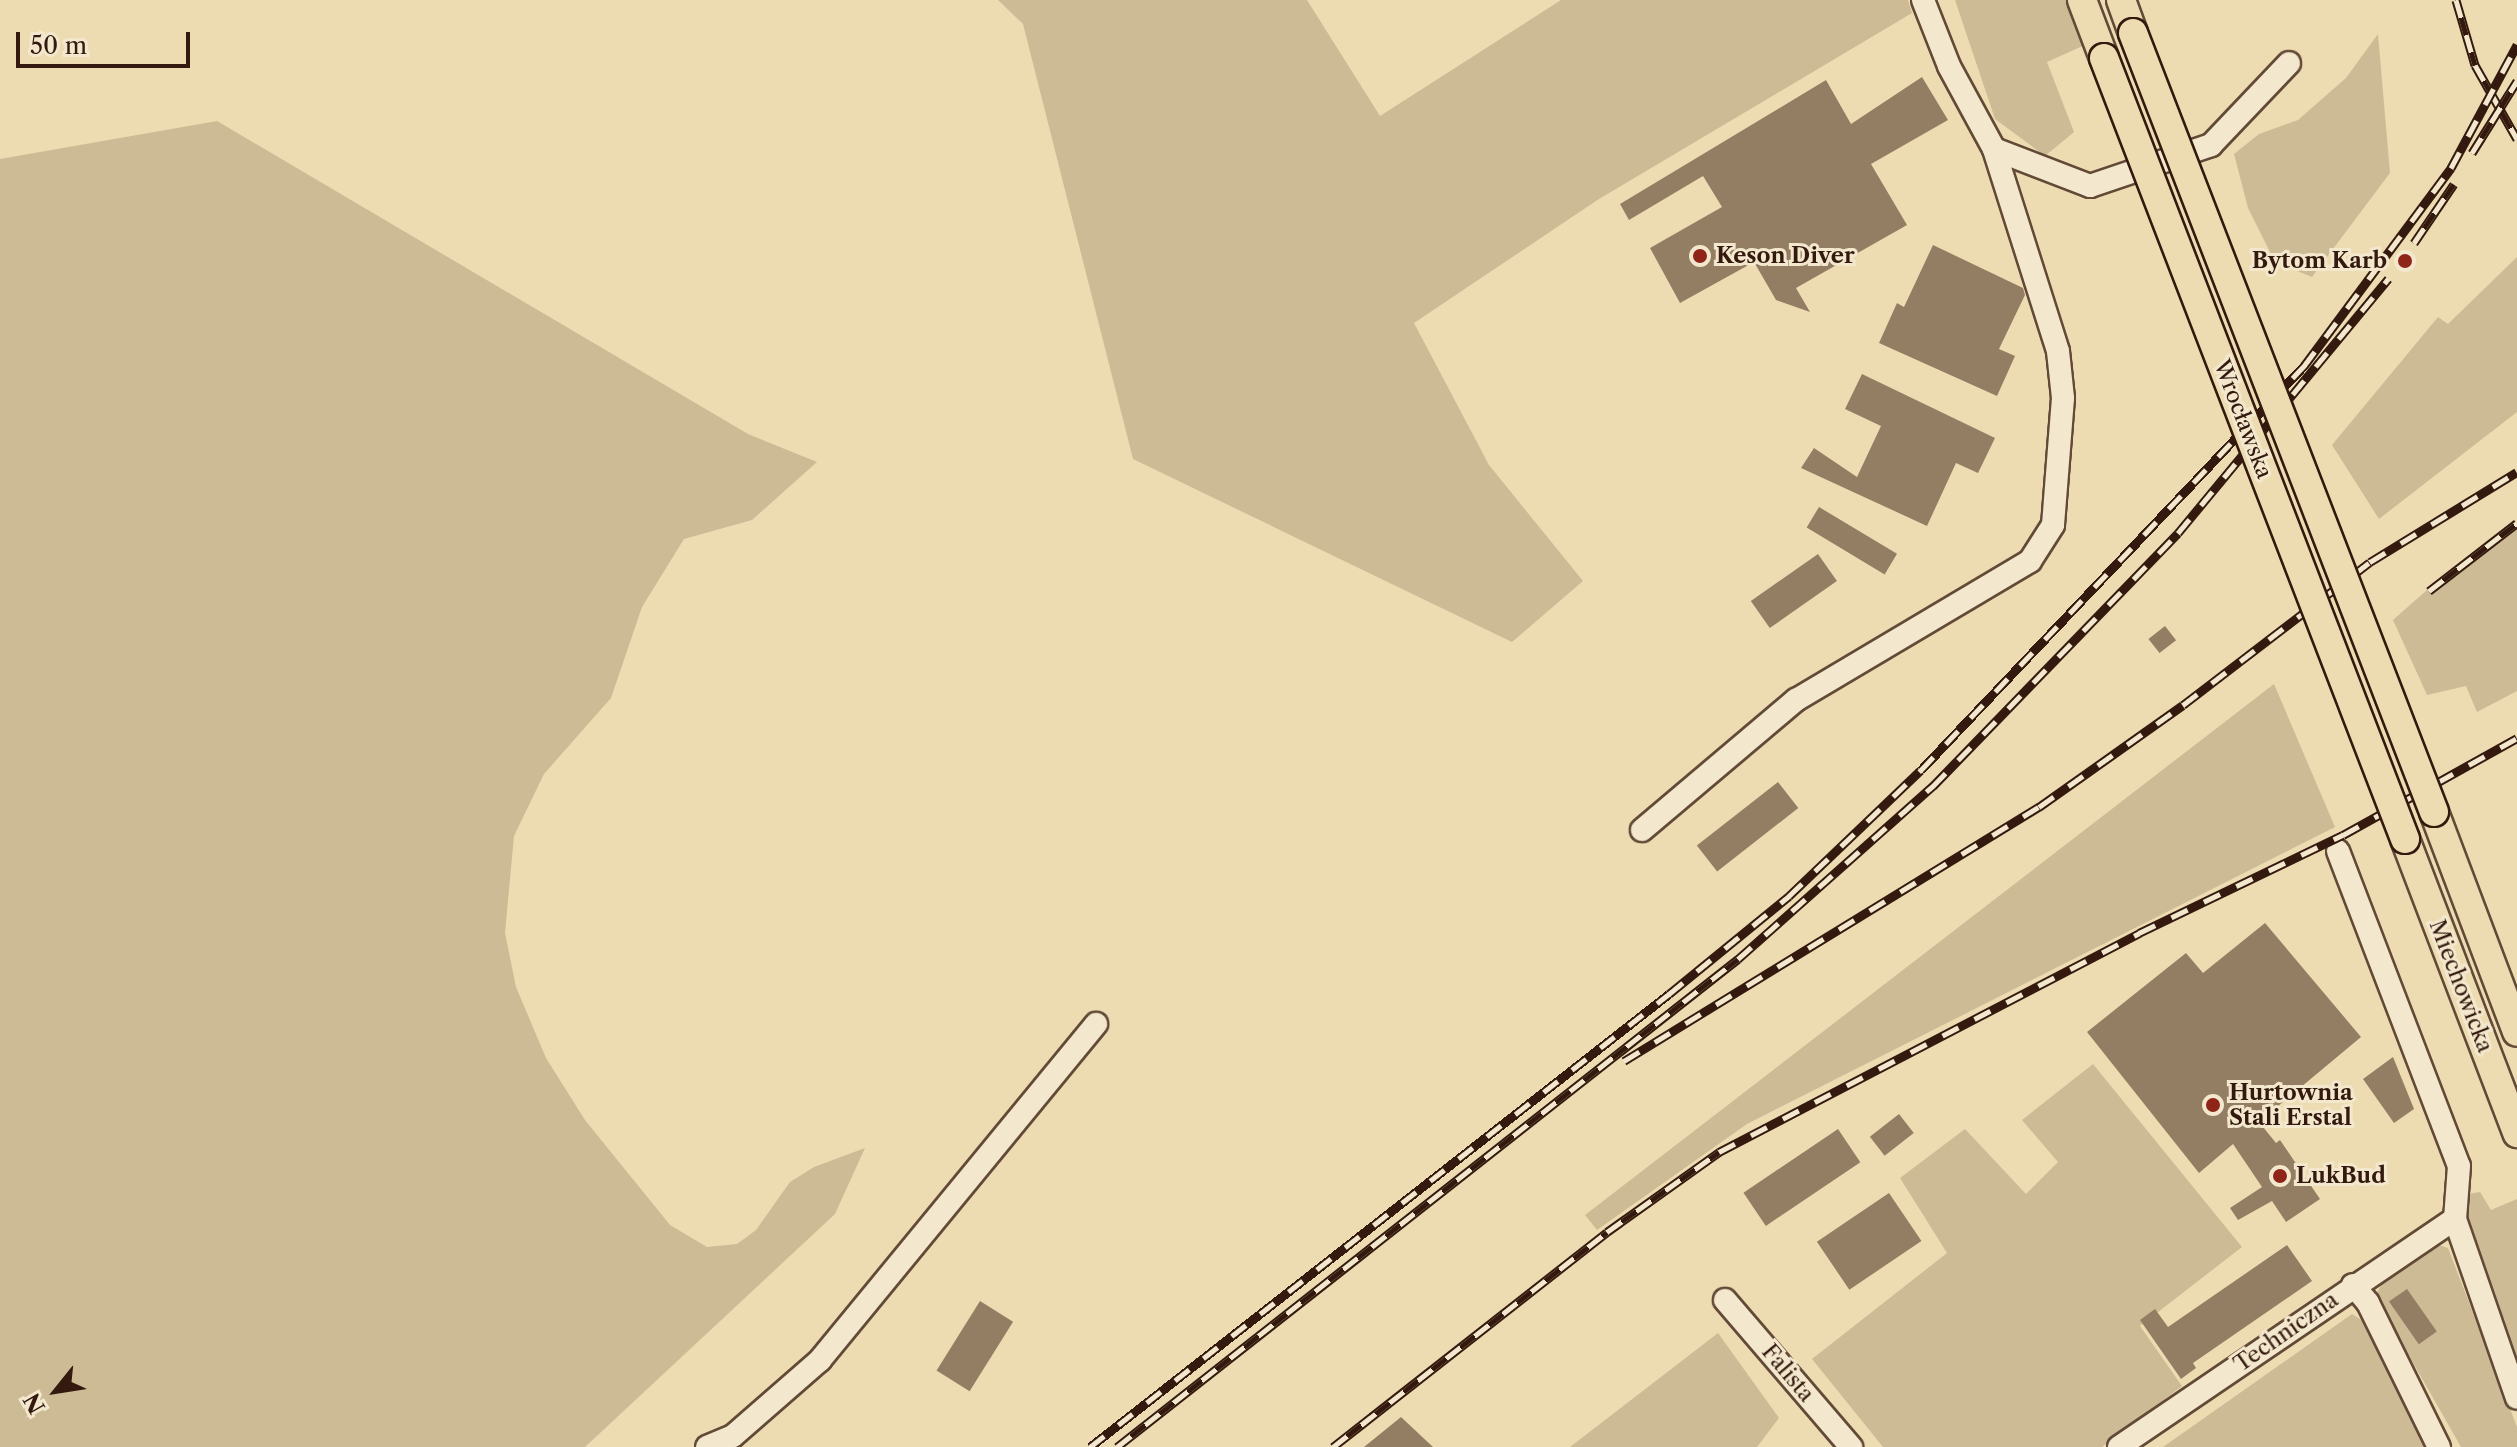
<!DOCTYPE html>
<html>
<head>
<meta charset="utf-8">
<style>
  body { margin:0 }
  #map { position:relative; width:2517px; height:1447px; overflow:hidden; background:#eddcb2; font-family:"Libre Caslon Text",serif }
  div>[style] { position:absolute }
  [style*='--x'] { left:calc(var(--x)*1px); top:calc(var(--y)*1px); width:calc(var(--w)*1px); rotate:calc(var(--a)*1deg) }
  .green>* { inset:0; background:#cdbb96 }
  .building>* { inset:0; background:#947e63; transform-origin:0 0 }
  .roads { filter:drop-shadow(2px 0 #624a37) drop-shadow(-2px 0 #624a37) drop-shadow(0 2px #624a37) drop-shadow(0 -2px #624a37) }
  .minor>* { height:22px; margin:-11px; padding:0 11px; transform-origin:11px; border-radius:11px; background:#f3e8cd }
  .major>* { height:28px; margin:-14px; padding:0 14px; transform-origin:14px; border-radius:14px; background:#eddcb2 }
  .rail>* { height:9px; margin-top:-4.5px; transform-origin:0; background:repeating-linear-gradient(90deg,#f3e8cd 0 18px,#33190e 0 36px); box-sizing:border-box; border-block:2px solid #33190e }
  .bridges { filter:drop-shadow(2px 0 #33190e) drop-shadow(-2px 0 #33190e) drop-shadow(0 2px #33190e) drop-shadow(0 -2px #33190e) }
  .major-bridge>* { height:28px; margin:-14px; padding:0 14px; transform-origin:14px; border-radius:14px; background:#eddcb2 }
  .dots>* { width:22px; height:22px; translate:-50% -50%; box-sizing:border-box; border:4px solid #f3e8cd; border-radius:50% }
  span { translate:-50% -50%; white-space:nowrap; text-align:center; line-height:1.15; -webkit-text-stroke:6px #f3e8cd; paint-order:stroke }
  .poi-label { font-size:22px; color:#33190e; font-weight:700 }
  .left { translate:0 -50%; text-align:left }
  .right { translate:-100% -50%; text-align:right }
  .street-label { font-size:22px; color:#33190e }
  .north { position:absolute; left:16px; top:1351px; width:80px; height:80px; -webkit-text-stroke:6px #f3e8cd; paint-order:stroke; rotate:240deg; font-size:22px; font-weight:700; line-height:32px; text-align:center; color:#33190e }
  .north::after { content:''; display:block; margin:auto; width:28px; height:36px; background:#33190e; clip-path:polygon(50% 0,100% 100%,50% 72%,0 100%) }
  .scale { position:absolute; left:16px; top:32px; width:174px; height:36px; box-sizing:border-box; border:4px solid #33190e; border-top:0; padding-left:10px; font-size:24px; line-height:28px; white-space:nowrap; color:#33190e; -webkit-text-stroke:6px #f3e8cd; paint-order:stroke }
</style>
</head>
<body>
<div id="map">
  <div class="green">
    <div style="clip-path:polygon(998px 0,1307px 0,1380px 116px,1561px 0,1908px 0,1912px 13px,1599px 199px,1414px 323px,1489px 465px,1583px 581px,1512px 642px,1133px 459px,1023px 24px)"></div>
    <div style="clip-path:polygon(1955px 0,2068px 0,2085px 45px,2047px 62px,2074px 132px,2045px 156px,1995px 119px)"></div>
    <div style="clip-path:polygon(2378px 34px,2390px 173px,2312px 277px,2275px 262px,2248px 208px,2234px 154px,2259px 134px,2298px 120px,2346px 78px)"></div>
    <div style="clip-path:polygon(217px 121px,748px 434px,817px 462px,752px 520px,684px 539px,642px 607px,611px 698px,544px 774px,514px 836px,505px 933px,516px 987px,546px 1058px,585px 1120px,670px 1225px,707px 1247px,737px 1244px,756px 1230px,790px 1182px,814px 1167px,865px 1148px,835px 1214px,585px 1447px,0 1447px,0 159px)"></div>
    <div style="clip-path:polygon(2517px 257px,2517px 412px,2379px 519px,2332px 445px,2438px 317px,2448px 324px)"></div>
    <div style="clip-path:polygon(2517px 526px,2517px 691px,2477px 712px,2466px 686px,2427px 695px,2393px 620px,2453px 567px)"></div>
    <div style="clip-path:polygon(2274px 684px,2335px 827px,1747px 1124px,1597px 1230px,1585px 1215px)"></div>
    <div style="clip-path:polygon(2093px 1064px,2242px 1247px,2140px 1326px,2182px 1386px,2102px 1447px,1883px 1447px,1812px 1359px,1947px 1253px,1900px 1178px,1965px 1129px,2026px 1194px,2058px 1162px,2022px 1120px)"></div>
    <div style="clip-path:polygon(2480px 1192px,2491px 1210px,2517px 1199px,2517px 1380px,2463px 1224px,2467px 1194px)"></div>
    <div style="clip-path:polygon(2436px 1244px,2448px 1248px,2517px 1427px,2517px 1447px,2461px 1447px,2375px 1296px,2383px 1282px)"></div>
    <div style="clip-path:polygon(2352px 1314px,2363px 1321px,2426px 1447px,2163px 1447px)"></div>
    <div style="clip-path:polygon(1718px 1333px,1779px 1418px,1757px 1447px,1570px 1447px)"></div>
  </div>
  <div class="building">
    <div style="clip-path:polygon(1922px 77px,1948px 120px,1871px 164px,1907px 225px,1796px 288px,1810px 312px,1776px 300px,1754px 262px,1680px 303px,1650px 248px,1722px 207px,1703px 176px,1629px 220px,1620px 204px,1826px 80px,1851px 124px)"></div>
    <div style="clip-path:polygon(1933px 245px,2023px 288px,2025px 295px,1999px 349px,2015px 356px,1997px 396px,1879px 343px,1897px 303px,1904px 307px)"></div>
    <div style="clip-path:polygon(1862px 374px,1995px 438px,1978px 473px,1956px 463px,1927px 526px,1801px 468px,1814px 448px,1857px 477px,1881px 426px,1845px 409px)"></div>
    <div style="left:1819px;top:507px;width:91px;height:24px;rotate:31deg"></div>
    <div style="left:1818px;top:554px;width:33px;height:82px;rotate:55deg"></div>
    <div style="left:2165px;top:626px;width:18px;height:21px;rotate:52deg"></div>
    <div style="left:1778px;top:782px;width:33px;height:103px;rotate:52deg"></div>
    <div style="clip-path:polygon(2265px 923px,2361px 1037px,2259px 1122px,2276px 1143px,2280px 1140px,2320px 1199px,2286px 1222px,2272px 1201px,2238px 1220px,2230px 1208px,2262px 1187px,2233px 1144px,2199px 1173px,2087px 1032px,2186px 953px,2203px 973px)"></div>
    <div style="clip-path:polygon(2393px 1057px,2414px 1109px,2394px 1123px,2363px 1079px)"></div>
    <div style="left:1899px;top:1114px;width:24px;height:37px;rotate:52deg"></div>
    <div style="left:1838px;top:1129px;width:40px;height:114px;rotate:56deg"></div>
    <div style="left:1889px;top:1193px;width:58px;height:87px;rotate:56deg"></div>
    <div style="clip-path:polygon(2287px 1245px,2312px 1281px,2193px 1363px,2196px 1368px,2181px 1379px,2140px 1320px,2155px 1309px,2168px 1327px)"></div>
    <div style="left:2407px;top:1289px;width:52px;height:22px;rotate:55deg"></div>
    <div style="left:980px;top:1301px;width:39px;height:82px;rotate:32deg"></div>
    <div style="clip-path:polygon(1401px 1417px,1433px 1447px,1364px 1447px)"></div>
  </div>
  <div class="roads">
    <div class="minor">
      <div style="--x:1994;--y:149;--w:103;--a:21.1"></div>
      <div style="--x:2090;--y:186;--w:128;--a:-18.7"></div>
      <div style="--x:2211;--y:145;--w:113;--a:-46.4"></div>
      <div style="--x:1642;--y:830;--w:202;--a:-40.2"></div>
      <div style="--x:1796;--y:700;--w:272;--a:-30.7"></div>
      <div style="--x:2030;--y:561;--w:43;--a:-57.4"></div>
      <div style="--x:2053;--y:525;--w:127;--a:-85.5"></div>
      <div style="--x:2063;--y:398;--w:47;--a:-96.1"></div>
      <div style="--x:2058;--y:351;--w:212;--a:-107.6"></div>
      <div style="--x:1994;--y:149;--w:94;--a:-118.5"></div>
      <div style="--x:1949;--y:66;--w:71;--a:-111.5"></div>
      <div style="--x:2338;--y:851;--w:337;--a:69"></div>
      <div style="--x:2459;--y:1166;--w:53;--a:94.3"></div>
      <div style="--x:2455;--y:1219;--w:189;--a:70.9"></div>
      <div style="--x:2353;--y:1285;--w:23;--a:50"></div>
      <div style="--x:2368;--y:1303;--w:161;--a:63.8"></div>
      <div style="--x:1725;--y:1300;--w:194;--a:49.4"></div>
      <div style="--x:707;--y:1447;--w:28;--a:-23"></div>
      <div style="--x:733;--y:1436;--w:116;--a:-41.1"></div>
      <div style="--x:820;--y:1360;--w:435;--a:-50.6"></div>
      <div style="--x:2119;--y:1447;--w:406;--a:-34.2"></div>
    </div>
    <div class="major">
      <div style="--x:2082;--y:0;--w:62;--a:69.2"></div>
      <div style="--x:2121;--y:0;--w:35;--a:70"></div>
      <div style="--x:2434;--y:812;--w:235;--a:69.3"></div>
      <div style="--x:2405;--y:839;--w:315;--a:69.1"></div>
    </div>
  </div>
  <div class="rail">
    <div style="--x:2456;--y:0;--w:68;--a:73.7"></div>
    <div style="--x:2475;--y:65;--w:85;--a:60.4"></div>
    <div style="--x:2472;--y:153;--w:85;--a:-58"></div>
    <div style="--x:2414;--y:243;--w:71;--a:-55.9"></div>
    <div style="--x:2429;--y:591;--w:111;--a:-37.7"></div>
    <div style="--x:1624;--y:1061;--w:487;--a:-31.5"></div>
    <div style="--x:2039;--y:807;--w:176;--a:-35.3"></div>
    <div style="--x:2183;--y:705;--w:235;--a:-37.4"></div>
    <div style="--x:2370;--y:562;--w:172;--a:-31.5"></div>
    <div style="--x:1090;--y:1447;--w:735;--a:-38.04"></div>
    <div style="--x:1669;--y:994;--w:155;--a:-39.2"></div>
    <div style="--x:1789;--y:896;--w:182;--a:-43.7"></div>
    <div style="--x:1921;--y:770;--w:557;--a:-46.53"></div>
    <div style="--x:2304;--y:366;--w:247;--a:-53.4"></div>
    <div style="--x:2451;--y:168;--w:140;--a:-61.8"></div>
    <div style="--x:1117;--y:1447;--w:790;--a:-38.16"></div>
    <div style="--x:1738;--y:959;--w:261;--a:-41.6"></div>
    <div style="--x:1933;--y:786;--w:352;--a:-45.9"></div>
    <div style="--x:2178;--y:533;--w:330;--a:-50.4"></div>
    <div style="--x:1333;--y:1447;--w:348;--a:-38.1"></div>
    <div style="--x:1607;--y:1232;--w:138;--a:-35.5"></div>
    <div style="--x:1719;--y:1152;--w:474;--a:-27.5"></div>
    <div style="--x:2139;--y:933;--w:226;--a:-25.7"></div>
    <div style="--x:2343;--y:835;--w:199;--a:-29.1"></div>
  </div>
  <div class="bridges">
    <div class="major-bridge">
      <div style="--x:2133;--y:33;--w:835;--a:68.87"></div>
      <div style="--x:2104;--y:58;--w:837;--a:68.92"></div>
    </div>
  </div>
  <div class="dots">
    <div style="left:1700px;top:256px;background:#8f2418"></div>
    <div style="left:2405px;top:261px;background:#8f2418"></div>
    <div style="left:2213px;top:1105px;background:#8f2418"></div>
    <div style="left:2280px;top:1176px;background:#8f2418"></div>
  </div>
  <div class="poi-label">
    <span class="left" style="left:1716px;top:256px">Keson Diver</span>
    <span class="right" style="left:2387px;top:261px">Bytom Karb</span>
    <span class="left" style="left:2229px;top:1105px">Hurtownia<br>Stali Erstal</span>
    <span class="left" style="left:2296px;top:1176px">LukBud</span>
  </div>
  <div class="street-label">
    <span style="left:2243px;top:419px;rotate:69deg">Wrocławska</span>
    <span style="left:2461px;top:986px;rotate:69deg">Miechowicka</span>
    <span style="left:2286px;top:1332px;rotate:-35deg">Techniczna</span>
    <span style="left:1788px;top:1373px;rotate:50deg">Falista</span>
  </div>
  <div class="north">N</div>
  <div class="scale">50 m</div>
</div>
</body>
</html>
